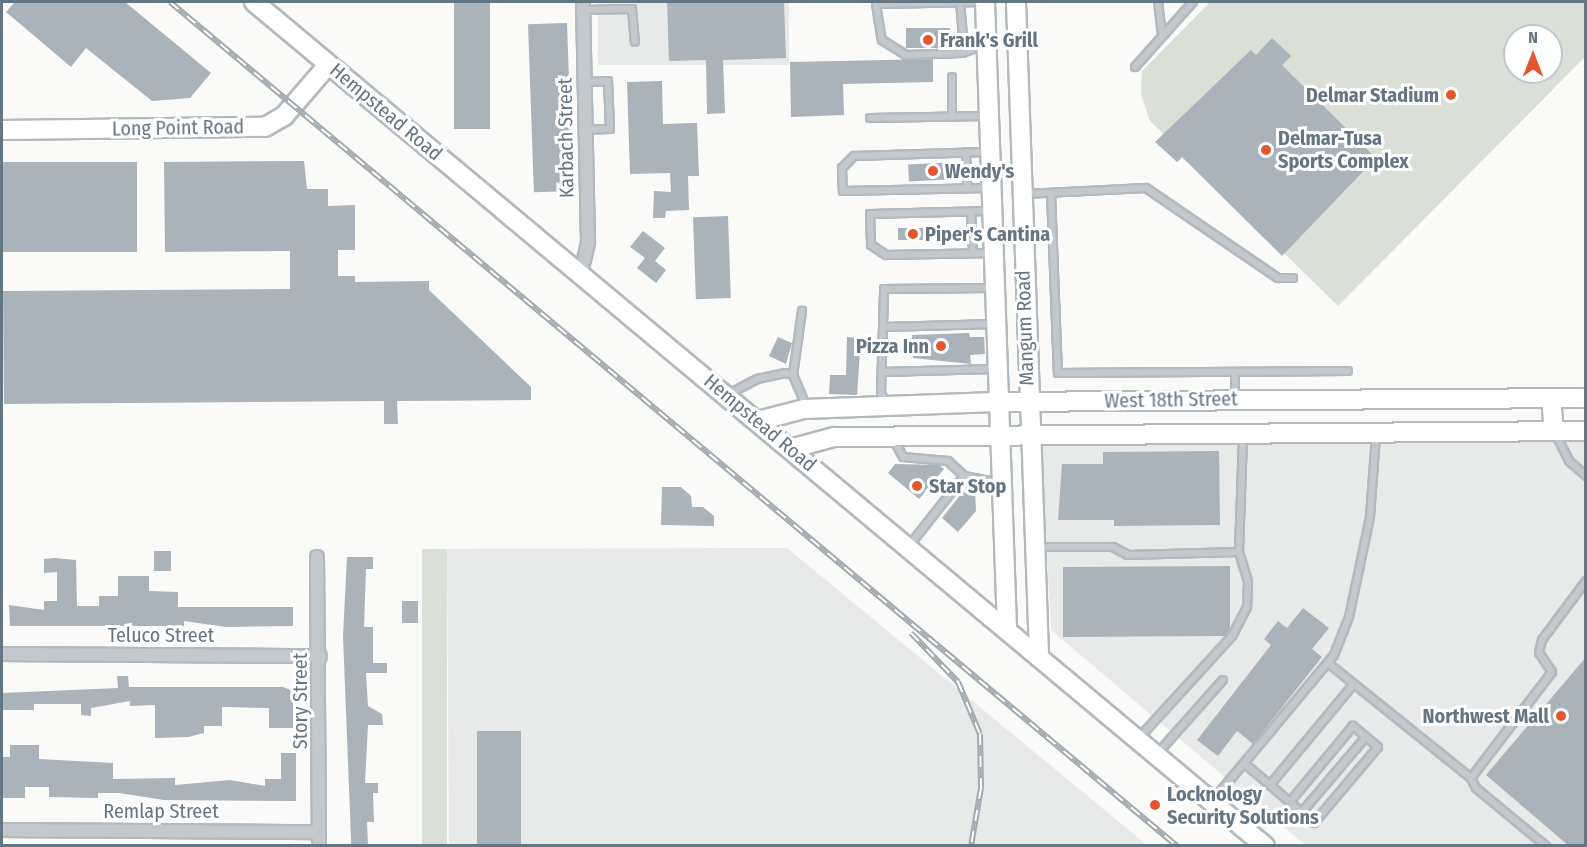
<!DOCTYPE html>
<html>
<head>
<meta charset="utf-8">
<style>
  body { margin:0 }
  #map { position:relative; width:1587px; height:847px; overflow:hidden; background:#fafaf8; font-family:"Fira Sans Condensed",sans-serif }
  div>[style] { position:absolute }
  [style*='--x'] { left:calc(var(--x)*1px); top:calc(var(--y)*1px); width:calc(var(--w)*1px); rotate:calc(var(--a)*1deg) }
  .built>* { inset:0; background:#e8e9e9; transform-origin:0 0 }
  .green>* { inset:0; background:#dadfd7; transform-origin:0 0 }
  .building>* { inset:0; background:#aab3b9; transform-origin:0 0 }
  .roads { filter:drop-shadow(2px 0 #b3babf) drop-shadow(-2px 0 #b3babf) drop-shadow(0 2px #b3babf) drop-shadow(0 -2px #b3babf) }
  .service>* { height:6px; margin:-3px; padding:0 3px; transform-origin:3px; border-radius:3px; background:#c3c8cc }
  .minor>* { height:12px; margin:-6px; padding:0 6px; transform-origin:6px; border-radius:6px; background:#c3c8cc }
  .secondary>* { height:18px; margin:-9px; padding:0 9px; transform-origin:9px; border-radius:9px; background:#fff }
  .rail>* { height:6px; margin-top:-3px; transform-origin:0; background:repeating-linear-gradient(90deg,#fff 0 11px,#a2aab0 0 22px); box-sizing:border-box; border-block:2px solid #a2aab0 }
  .dots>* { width:16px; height:16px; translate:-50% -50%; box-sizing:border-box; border:3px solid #fff; border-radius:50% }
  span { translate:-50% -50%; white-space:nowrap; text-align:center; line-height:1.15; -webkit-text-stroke:6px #fff; paint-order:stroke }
  .poi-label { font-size:20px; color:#657683; font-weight:700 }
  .left { translate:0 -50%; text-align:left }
  .right { translate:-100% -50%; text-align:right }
  .street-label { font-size:20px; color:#657683 }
  .frame { position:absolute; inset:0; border:3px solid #657683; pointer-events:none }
  .north { position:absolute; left:1503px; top:24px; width:60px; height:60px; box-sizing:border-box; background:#fff; border:2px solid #c1c8cd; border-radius:50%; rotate:0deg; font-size:16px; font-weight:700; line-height:24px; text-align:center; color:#657683 }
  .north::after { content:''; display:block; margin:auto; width:21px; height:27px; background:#e4572e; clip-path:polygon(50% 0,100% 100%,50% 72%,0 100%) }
</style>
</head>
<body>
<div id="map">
  <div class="built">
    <div style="left:598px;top:2px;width:191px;height:63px"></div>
    <div style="clip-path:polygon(1585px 436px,1585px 845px,1305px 845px,1051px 630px,1041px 439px)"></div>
    <div style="clip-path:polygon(787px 548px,1147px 845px,449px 845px,447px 549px)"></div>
  </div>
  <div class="green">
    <div style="clip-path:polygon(evenodd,1210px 2px,1585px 2px,1585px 57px,1338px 306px,1150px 121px,1141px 94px,1142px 71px,1210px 2px,1515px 36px,1551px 36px,1551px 72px,1515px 72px,1515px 36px)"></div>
    <div style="left:447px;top:549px;width:296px;height:25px;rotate:90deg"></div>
  </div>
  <div class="building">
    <div style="clip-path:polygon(15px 2px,125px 2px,211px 73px,190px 98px,152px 101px,86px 48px,71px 67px,6px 12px)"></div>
    <div style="left:454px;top:2px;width:36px;height:127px"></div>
    <div style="clip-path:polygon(667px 2px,784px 2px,786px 58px,723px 60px,725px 113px,707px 114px,706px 60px,669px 61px)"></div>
    <div style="left:567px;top:23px;width:168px;height:39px;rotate:88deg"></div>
    <div style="left:950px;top:28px;width:20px;height:44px;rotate:90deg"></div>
    <div style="clip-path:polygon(1272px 38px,1291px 56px,1282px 65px,1376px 158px,1282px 256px,1182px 157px,1177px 162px,1155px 142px,1251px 50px,1256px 55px)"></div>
    <div style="clip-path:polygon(933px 59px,933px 82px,843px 84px,844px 115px,791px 117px,790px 62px)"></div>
    <div style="clip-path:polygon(662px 81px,663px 124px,697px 123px,699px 176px,688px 176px,689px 210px,666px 211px,665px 218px,653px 218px,654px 191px,671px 192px,670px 173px,630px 174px,627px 82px)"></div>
    <div style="clip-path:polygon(304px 161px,307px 189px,328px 189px,328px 206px,355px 205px,355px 250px,338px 250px,338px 276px,355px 276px,355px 282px,429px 281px,429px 290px,531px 387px,531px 400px,397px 401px,398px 424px,384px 424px,384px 401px,4px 404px,3px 291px,290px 289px,290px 251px,165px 252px,164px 162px)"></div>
    <div style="left:137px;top:162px;width:90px;height:135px;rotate:90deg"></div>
    <div style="left:957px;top:162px;width:17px;height:49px;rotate:87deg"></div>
    <div style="left:728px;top:216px;width:82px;height:35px;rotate:88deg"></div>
    <div style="left:898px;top:228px;width:29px;height:12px"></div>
    <div style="clip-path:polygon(643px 231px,665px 248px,655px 261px,666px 270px,656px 283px,637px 268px,645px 258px,630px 247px)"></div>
    <div style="clip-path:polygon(969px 333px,970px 337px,984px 337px,985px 354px,970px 355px,971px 364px,913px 358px,912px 335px)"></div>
    <div style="clip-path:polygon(778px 337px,792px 343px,786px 364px,769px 356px)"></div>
    <div style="clip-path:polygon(847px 337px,861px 338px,857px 395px,829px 394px,830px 375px,846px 375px)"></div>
    <div style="clip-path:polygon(1219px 451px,1220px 525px,1114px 526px,1114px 520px,1058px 520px,1062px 464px,1103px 464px,1103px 452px)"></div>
    <div style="clip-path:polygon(895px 464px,939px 465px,944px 469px,919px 499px,888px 473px)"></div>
    <div style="clip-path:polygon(969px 484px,975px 489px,976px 511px,958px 532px,942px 518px)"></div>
    <div style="clip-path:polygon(662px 487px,681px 487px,691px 496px,692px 507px,703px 507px,714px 516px,714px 526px,661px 525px)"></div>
    <div style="left:154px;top:551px;width:17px;height:20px"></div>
    <div style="clip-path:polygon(347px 557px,373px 557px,373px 569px,366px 569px,364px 627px,373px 627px,373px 663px,387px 663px,387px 673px,366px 673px,368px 706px,382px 714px,383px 725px,368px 725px,365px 783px,378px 783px,378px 793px,373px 793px,374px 822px,367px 822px,368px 846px,351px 846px,351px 838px,343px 636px)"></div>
    <div style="clip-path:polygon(54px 558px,76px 560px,77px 606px,99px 606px,99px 596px,118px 596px,118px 576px,149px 576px,149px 591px,178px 592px,178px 607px,293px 607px,293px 626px,226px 627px,184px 621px,184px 626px,10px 626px,9px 605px,44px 610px,44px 601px,57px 601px,57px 572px,44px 573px,44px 559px)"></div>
    <div style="clip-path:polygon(1230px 566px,1230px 629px,1225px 636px,1063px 637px,1063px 567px)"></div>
    <div style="left:402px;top:601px;width:16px;height:22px"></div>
    <div style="clip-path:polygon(1303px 608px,1329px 628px,1312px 649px,1322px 657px,1253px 744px,1237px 731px,1218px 756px,1197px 740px,1271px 645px,1264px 639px,1278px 621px,1287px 628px)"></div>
    <div style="clip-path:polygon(1586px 657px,1586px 846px,1569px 846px,1486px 775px)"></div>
    <div style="clip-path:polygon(117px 676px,128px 676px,129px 687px,283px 687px,293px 691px,293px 728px,269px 728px,269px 708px,222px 707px,222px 726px,204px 726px,204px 733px,188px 737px,155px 738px,155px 705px,130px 706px,130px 701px,91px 708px,91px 716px,81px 715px,81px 704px,34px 704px,34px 710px,2px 710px,2px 693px,118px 688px)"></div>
    <div style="left:477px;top:731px;width:44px;height:115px"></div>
    <div style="clip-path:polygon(10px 745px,39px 745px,39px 759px,113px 763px,113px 779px,175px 778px,175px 785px,230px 780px,265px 786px,265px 779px,281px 779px,281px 753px,296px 753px,296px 801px,164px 800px,119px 793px,98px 793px,98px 798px,49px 797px,49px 787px,25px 787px,25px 798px,2px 798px,2px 757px,10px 757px)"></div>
  </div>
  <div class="roads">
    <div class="service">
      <div style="--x:960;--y:2;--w:35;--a:85"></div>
      <div style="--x:963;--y:37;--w:23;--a:20"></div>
      <div style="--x:984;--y:2;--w:108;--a:178.9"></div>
      <div style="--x:876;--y:4;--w:36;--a:81"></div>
      <div style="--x:882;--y:40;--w:28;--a:32"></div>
      <div style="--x:906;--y:55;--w:56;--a:-2"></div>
      <div style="--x:962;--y:53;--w:24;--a:-19"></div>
      <div style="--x:1158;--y:2;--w:31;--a:83"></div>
      <div style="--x:583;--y:10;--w:49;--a:-1.2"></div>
      <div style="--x:632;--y:9;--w:33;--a:85"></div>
      <div style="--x:1135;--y:67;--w:87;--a:-48.3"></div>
      <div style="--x:952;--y:77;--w:40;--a:90"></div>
      <div style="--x:585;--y:82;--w:23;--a:-2"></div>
      <div style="--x:608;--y:81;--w:48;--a:87.6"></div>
      <div style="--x:610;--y:129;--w:24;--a:178"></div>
      <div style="--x:870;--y:118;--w:116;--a:-1"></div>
      <div style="--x:966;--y:152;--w:36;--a:88"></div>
      <div style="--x:987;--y:152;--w:133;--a:178.3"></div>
      <div style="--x:854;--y:156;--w:17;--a:135"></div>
      <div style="--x:842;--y:168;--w:23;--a:88"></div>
      <div style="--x:843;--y:191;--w:146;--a:-1.2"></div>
      <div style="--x:1051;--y:193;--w:180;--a:87.8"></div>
      <div style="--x:1058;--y:373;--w:290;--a:-0.4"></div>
      <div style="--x:1025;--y:194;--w:121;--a:-2.8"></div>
      <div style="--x:1146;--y:188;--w:160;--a:34.3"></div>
      <div style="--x:1278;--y:278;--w:15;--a:0"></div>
      <div style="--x:989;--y:211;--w:119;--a:178.6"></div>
      <div style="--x:870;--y:214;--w:31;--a:88"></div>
      <div style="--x:871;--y:245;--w:18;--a:34"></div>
      <div style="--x:886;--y:255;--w:107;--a:-1.1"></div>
      <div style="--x:971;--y:212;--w:41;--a:87.2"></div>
      <div style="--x:883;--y:327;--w:112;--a:-1.5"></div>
      <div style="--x:882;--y:372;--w:113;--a:-1.5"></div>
      <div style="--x:793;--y:375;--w:65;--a:-82"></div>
      <div style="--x:727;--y:395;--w:34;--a:-28"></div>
      <div style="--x:757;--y:379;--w:29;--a:-12"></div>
      <div style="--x:785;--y:373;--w:8;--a:14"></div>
      <div style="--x:793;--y:375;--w:33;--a:67"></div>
      <div style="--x:1235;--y:399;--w:27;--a:-90"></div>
      <div style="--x:886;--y:403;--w:11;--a:-117"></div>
      <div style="--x:881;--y:393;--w:104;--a:-88.3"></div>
      <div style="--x:884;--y:289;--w:109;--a:-0.5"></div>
      <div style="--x:1555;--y:433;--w:31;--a:63"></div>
      <div style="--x:1569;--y:461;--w:23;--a:41"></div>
      <div style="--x:893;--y:438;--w:21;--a:62"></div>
      <div style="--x:903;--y:457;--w:45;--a:5.1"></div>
      <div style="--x:948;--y:461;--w:22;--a:43"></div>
      <div style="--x:909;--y:546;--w:89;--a:-51.8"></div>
      <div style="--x:964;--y:476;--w:37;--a:11"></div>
      <div style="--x:1038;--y:547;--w:75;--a:0"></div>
      <div style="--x:1113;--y:547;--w:17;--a:28"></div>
      <div style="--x:1128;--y:555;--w:111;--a:-1.5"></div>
      <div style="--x:1239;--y:552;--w:31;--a:73"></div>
      <div style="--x:1248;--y:582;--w:25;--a:92"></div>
      <div style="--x:1247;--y:607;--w:31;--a:117"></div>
      <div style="--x:1233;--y:635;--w:139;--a:132.4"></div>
      <div style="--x:1239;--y:552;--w:116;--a:-88"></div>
      <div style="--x:1328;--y:663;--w:184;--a:38.8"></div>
      <div style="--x:1157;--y:754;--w:99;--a:-48.3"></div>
      <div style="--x:1245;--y:764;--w:33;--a:40"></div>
      <div style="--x:1270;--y:785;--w:131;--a:-50.3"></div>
      <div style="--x:1270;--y:785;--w:58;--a:40.8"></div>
      <div style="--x:1314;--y:823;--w:99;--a:-49.9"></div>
      <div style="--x:1378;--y:747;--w:33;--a:-140"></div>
      <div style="--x:1353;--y:726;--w:99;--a:129.7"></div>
      <div style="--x:1214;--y:799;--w:187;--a:-50.2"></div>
      <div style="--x:1334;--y:655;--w:41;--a:-68.5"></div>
      <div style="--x:1349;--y:617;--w:102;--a:-78.1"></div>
      <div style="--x:1370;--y:517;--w:81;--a:-85.8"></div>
      <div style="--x:1302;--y:812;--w:97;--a:-49.6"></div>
      <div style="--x:1546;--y:846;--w:91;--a:-140.4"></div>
      <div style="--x:1476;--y:788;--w:11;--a:-117"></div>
      <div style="--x:1471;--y:778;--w:133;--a:-52.6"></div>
      <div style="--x:1552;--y:672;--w:23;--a:-124"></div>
      <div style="--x:1539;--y:653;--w:13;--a:-77"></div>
      <div style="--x:1542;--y:640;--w:74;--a:-53.3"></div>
    </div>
    <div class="minor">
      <div style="--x:581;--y:273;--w:32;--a:-77"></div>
      <div style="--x:588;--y:242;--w:240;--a:-91.2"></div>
      <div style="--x:317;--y:557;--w:289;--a:89.6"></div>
      <div style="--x:2;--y:654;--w:318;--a:0.4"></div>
      <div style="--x:2;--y:830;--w:317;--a:0.4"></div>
    </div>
    <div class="secondary">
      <div style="--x:254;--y:2;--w:1317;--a:39.86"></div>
      <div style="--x:985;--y:2;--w:626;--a:87.99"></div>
      <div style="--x:1016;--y:2;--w:653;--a:87.98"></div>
      <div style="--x:2;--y:130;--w:263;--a:-0.7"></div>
      <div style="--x:265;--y:127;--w:22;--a:-30"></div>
      <div style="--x:284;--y:116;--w:67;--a:-49.2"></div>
      <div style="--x:1551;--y:398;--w:33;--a:85"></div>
      <div style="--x:758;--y:421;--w:48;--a:-14.6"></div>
      <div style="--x:804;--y:409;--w:192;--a:-2.1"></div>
      <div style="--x:996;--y:402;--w:590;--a:-0.39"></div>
      <div style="--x:790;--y:449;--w:46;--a:-15.3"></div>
      <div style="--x:834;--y:437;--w:752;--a:-0.46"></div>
    </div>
  </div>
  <div class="rail">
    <div style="--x:170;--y:2;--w:1314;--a:39.97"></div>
    <div style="--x:911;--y:633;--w:68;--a:46.2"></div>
    <div style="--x:958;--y:682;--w:56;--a:67.1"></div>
    <div style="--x:980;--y:734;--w:54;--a:88.9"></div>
    <div style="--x:981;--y:788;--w:59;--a:99.8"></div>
  </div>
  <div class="dots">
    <div style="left:928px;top:40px;background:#e4572e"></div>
    <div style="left:1451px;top:95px;background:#e4572e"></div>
    <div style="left:1266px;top:150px;background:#e4572e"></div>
    <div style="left:933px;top:171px;background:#e4572e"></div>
    <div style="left:913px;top:234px;background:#e4572e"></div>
    <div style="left:941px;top:346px;background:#e4572e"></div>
    <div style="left:917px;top:486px;background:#e4572e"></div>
    <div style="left:1561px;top:716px;background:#e4572e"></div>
    <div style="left:1155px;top:805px;background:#e4572e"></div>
  </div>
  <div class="poi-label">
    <span class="left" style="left:940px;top:40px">Frank's Grill</span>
    <span class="right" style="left:1439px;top:95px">Delmar Stadium</span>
    <span class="left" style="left:1278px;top:150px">Delmar-Tusa<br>Sports Complex</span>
    <span class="left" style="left:945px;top:171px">Wendy's</span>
    <span class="left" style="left:925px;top:234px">Piper's Cantina</span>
    <span class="right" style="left:929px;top:346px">Pizza Inn</span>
    <span class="left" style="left:929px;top:486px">Star Stop</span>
    <span class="right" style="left:1549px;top:716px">Northwest Mall</span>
    <span class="left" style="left:1167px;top:806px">Locknology<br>Security Solutions</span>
  </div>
  <div class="street-label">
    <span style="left:386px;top:112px;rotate:40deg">Hempstead Road</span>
    <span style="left:178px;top:128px;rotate:-1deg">Long Point Road</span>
    <span style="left:566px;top:138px;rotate:-91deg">Karbach Street</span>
    <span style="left:1025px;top:328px;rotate:-92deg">Mangum Road</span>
    <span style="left:1171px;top:400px;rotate:-1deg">West 18th Street</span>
    <span style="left:760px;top:423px;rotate:40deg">Hempstead Road</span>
    <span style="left:161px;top:635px">Teluco Street</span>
    <span style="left:300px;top:701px;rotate:-90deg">Story Street</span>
    <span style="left:161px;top:811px">Remlap Street</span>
  </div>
  <div class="frame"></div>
  <div class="north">N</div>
</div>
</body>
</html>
